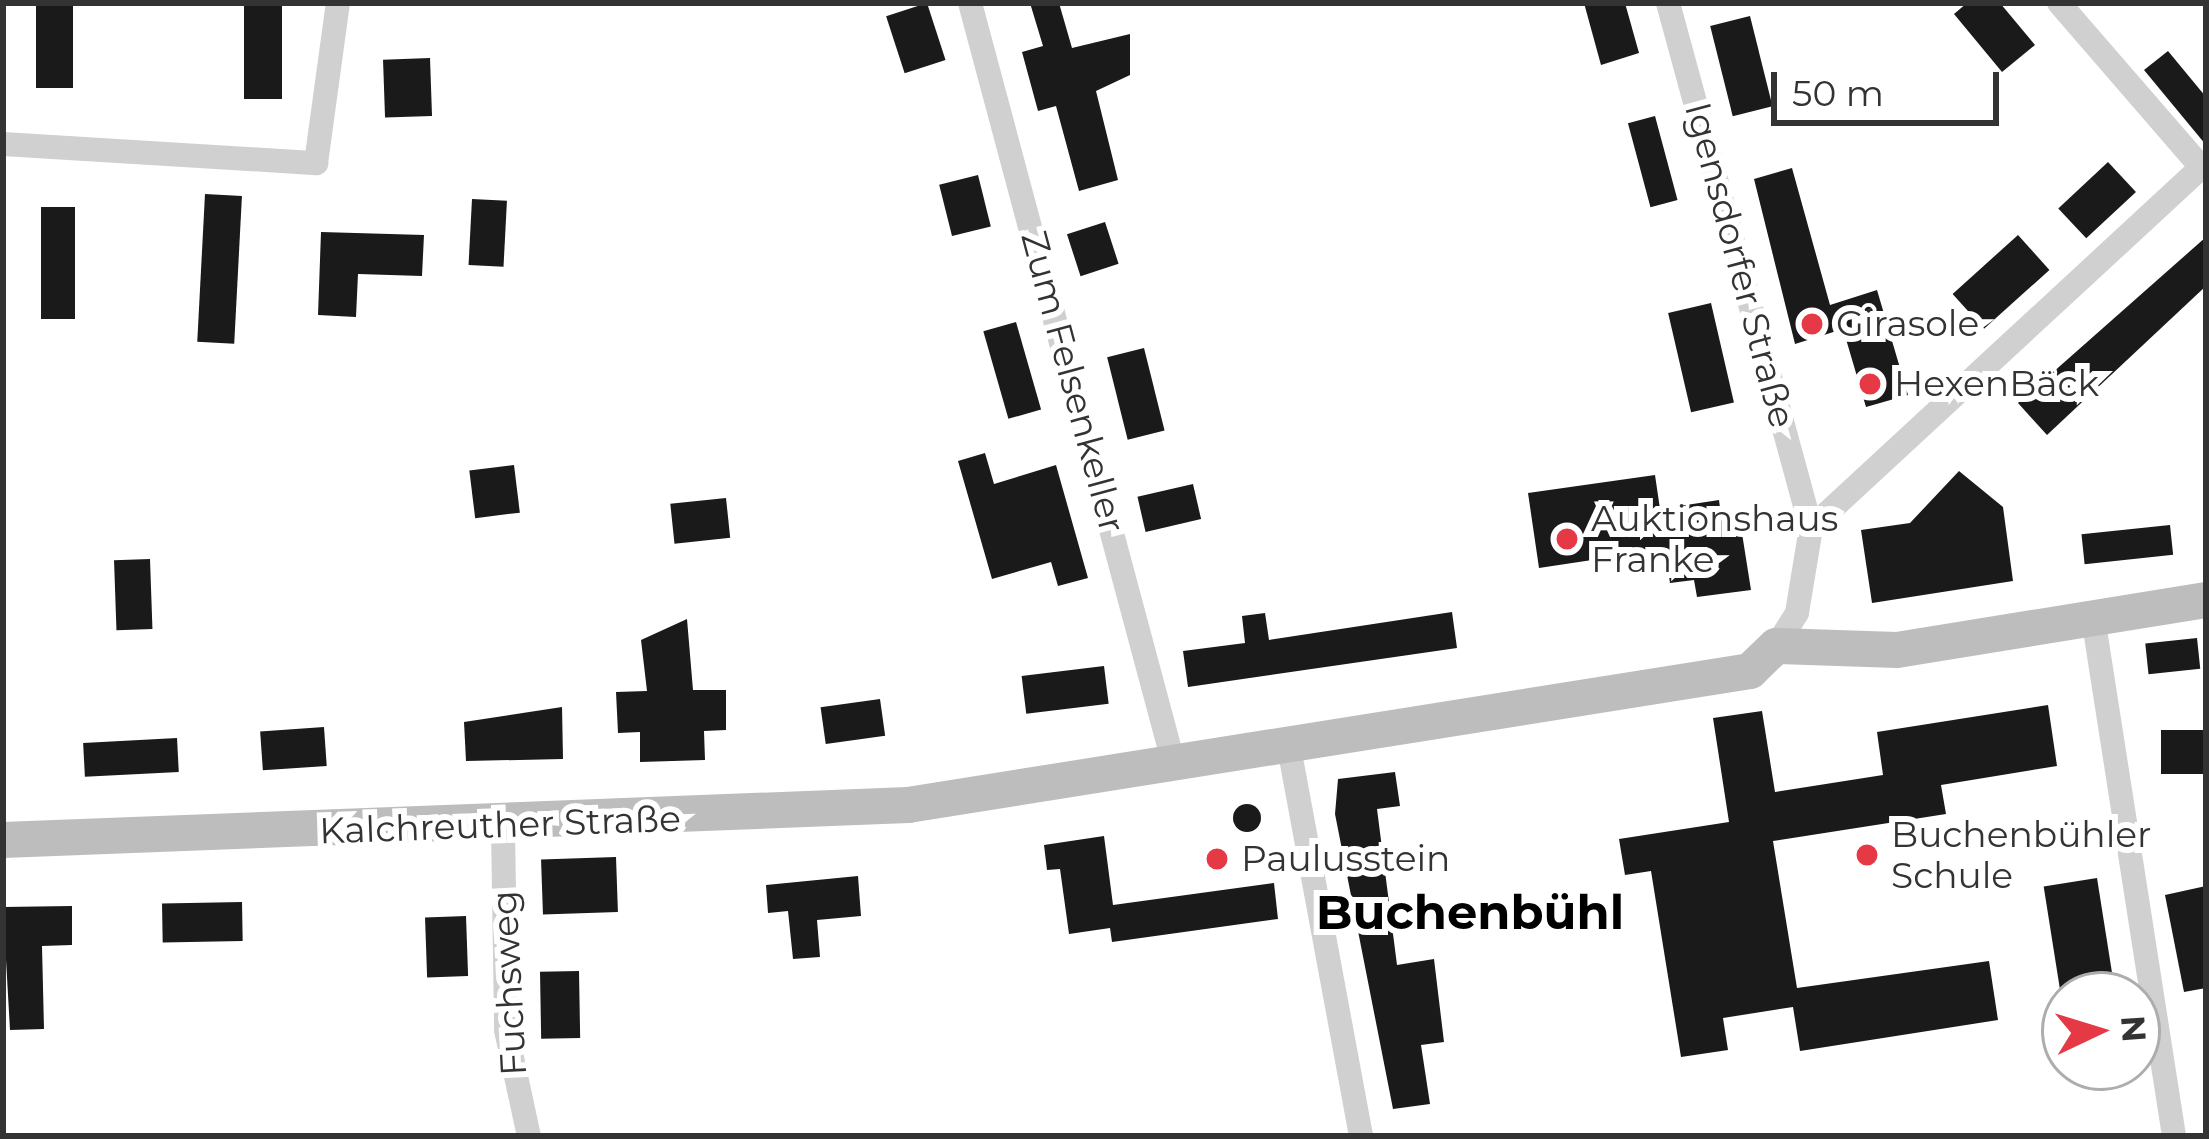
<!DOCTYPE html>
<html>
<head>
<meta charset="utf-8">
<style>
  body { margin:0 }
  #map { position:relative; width:2209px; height:1139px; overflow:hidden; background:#fff; font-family:Montserrat,sans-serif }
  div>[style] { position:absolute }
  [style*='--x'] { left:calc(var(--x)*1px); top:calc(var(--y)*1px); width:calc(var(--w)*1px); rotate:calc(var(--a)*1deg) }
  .building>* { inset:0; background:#1a1a1a; transform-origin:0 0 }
  .round { border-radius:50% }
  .street>* { height:24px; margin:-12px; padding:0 12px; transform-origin:12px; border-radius:12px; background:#d0d0d0 }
  .secondary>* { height:36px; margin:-18px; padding:0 18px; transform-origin:18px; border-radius:18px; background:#bdbdbd }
  .dots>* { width:33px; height:33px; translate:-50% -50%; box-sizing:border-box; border:6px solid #fff; border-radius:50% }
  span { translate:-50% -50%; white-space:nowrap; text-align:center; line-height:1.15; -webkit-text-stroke:12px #fff; paint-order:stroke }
  .street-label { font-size:36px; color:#333 }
  .poi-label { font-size:36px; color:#333 }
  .left { translate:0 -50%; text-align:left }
  .district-label { font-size:48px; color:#000; font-weight:700 }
  .frame { position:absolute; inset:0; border:6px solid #333; pointer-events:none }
  .north { position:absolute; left:2041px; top:971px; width:120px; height:120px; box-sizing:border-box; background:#fff; border:3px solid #adadad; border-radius:50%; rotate:86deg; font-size:33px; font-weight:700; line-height:48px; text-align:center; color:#333 }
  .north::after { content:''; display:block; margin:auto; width:42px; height:54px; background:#e63946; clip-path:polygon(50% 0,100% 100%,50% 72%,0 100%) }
  .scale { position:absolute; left:1771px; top:72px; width:228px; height:54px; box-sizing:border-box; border:6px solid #333; border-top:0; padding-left:15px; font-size:36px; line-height:42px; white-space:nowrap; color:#333; -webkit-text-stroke:9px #fff; paint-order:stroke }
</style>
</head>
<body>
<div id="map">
  <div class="building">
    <div style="left:36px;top:3px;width:37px;height:85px"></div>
    <div style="left:244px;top:3px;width:38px;height:96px"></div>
    <div style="left:927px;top:3px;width:60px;height:43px;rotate:72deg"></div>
    <div style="clip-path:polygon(1030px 3px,1059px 3px,1072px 48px,1130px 34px,1130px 75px,1096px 91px,1118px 180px,1079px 191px,1056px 106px,1038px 111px,1022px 52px,1043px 46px)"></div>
    <div style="clip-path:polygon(1584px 3px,1625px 3px,1639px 53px,1601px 65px)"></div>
    <div style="clip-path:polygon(1967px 3px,2000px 3px,2035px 45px,2002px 72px,1954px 14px)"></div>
    <div style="left:1750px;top:16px;width:93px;height:41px;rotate:76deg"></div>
    <div style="clip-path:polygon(2168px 51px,2206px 97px,2206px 145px,2144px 70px)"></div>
    <div style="left:430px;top:58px;width:58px;height:47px;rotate:88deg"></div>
    <div style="left:1655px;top:116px;width:87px;height:28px;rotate:75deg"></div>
    <div style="left:2108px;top:162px;width:41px;height:68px;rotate:47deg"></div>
    <div style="clip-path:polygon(1792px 168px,1830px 305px,1877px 290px,1908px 395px,1866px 407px,1843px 329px,1795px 344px,1754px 179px)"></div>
    <div style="left:978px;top:175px;width:53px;height:40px;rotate:76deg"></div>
    <div style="left:205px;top:194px;width:37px;height:148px;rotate:3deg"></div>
    <div style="left:472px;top:199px;width:35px;height:66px;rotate:3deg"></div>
    <div style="left:41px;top:207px;width:34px;height:112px"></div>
    <div style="left:1105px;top:222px;width:44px;height:40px;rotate:72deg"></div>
    <div style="clip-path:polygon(321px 232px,424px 235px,422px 276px,358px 274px,356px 317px,318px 315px)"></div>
    <div style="left:2018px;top:235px;width:47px;height:88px;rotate:48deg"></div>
    <div style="clip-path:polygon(2206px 237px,2206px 286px,2047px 435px,2018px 403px)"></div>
    <div style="left:1711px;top:303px;width:102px;height:44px;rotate:77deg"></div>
    <div style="left:1016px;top:322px;width:91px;height:34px;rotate:74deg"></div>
    <div style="left:1144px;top:348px;width:85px;height:38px;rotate:76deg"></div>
    <div style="clip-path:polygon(985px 453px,994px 484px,1056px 465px,1088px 578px,1058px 586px,1051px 562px,992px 579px,958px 461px)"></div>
    <div style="left:514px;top:465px;width:48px;height:45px;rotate:83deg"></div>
    <div style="clip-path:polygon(1959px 471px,2003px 507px,2013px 581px,1872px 603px,1861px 530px,1910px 523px)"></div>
    <div style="clip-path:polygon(1655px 475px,1660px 509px,1719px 500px,1723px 530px,1741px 527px,1751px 590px,1697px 597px,1694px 580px,1670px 583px,1665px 549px,1539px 568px,1528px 493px)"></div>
    <div style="left:1193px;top:484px;width:36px;height:57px;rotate:77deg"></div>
    <div style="left:726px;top:498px;width:40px;height:56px;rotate:84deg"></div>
    <div style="left:2170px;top:525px;width:30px;height:89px;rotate:84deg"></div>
    <div style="left:150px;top:559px;width:70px;height:36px;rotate:88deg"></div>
    <div style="clip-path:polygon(1452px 612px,1457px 648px,1188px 687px,1183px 651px,1245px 643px,1242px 616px,1265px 613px,1269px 640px)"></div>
    <div style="clip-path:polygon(687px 619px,693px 690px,726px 690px,726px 730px,704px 731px,705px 760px,640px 762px,640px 732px,618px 733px,616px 692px,647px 691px,641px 640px)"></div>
    <div style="left:2197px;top:638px;width:31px;height:52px;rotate:84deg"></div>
    <div style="left:1104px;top:666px;width:38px;height:83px;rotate:83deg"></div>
    <div style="left:880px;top:699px;width:37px;height:60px;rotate:82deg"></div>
    <div style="clip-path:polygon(2048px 705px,2057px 766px,1941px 785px,1946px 814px,1773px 841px,1797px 988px,1989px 961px,1998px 1020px,1800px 1051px,1793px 1007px,1723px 1018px,1728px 1050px,1681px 1057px,1651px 871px,1625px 875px,1619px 839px,1729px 822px,1713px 718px,1762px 711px,1775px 792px,1883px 775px,1877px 732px)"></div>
    <div style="clip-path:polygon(562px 707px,563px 759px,466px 761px,464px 722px)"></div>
    <div style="left:324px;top:727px;width:39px;height:64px;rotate:86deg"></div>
    <div style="left:2206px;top:730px;width:44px;height:45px;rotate:90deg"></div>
    <div style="left:177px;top:738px;width:34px;height:94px;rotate:87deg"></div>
    <div style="clip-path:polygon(1395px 772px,1400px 806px,1377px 809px,1397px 965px,1434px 959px,1444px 1042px,1421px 1045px,1430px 1104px,1393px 1109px,1335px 814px,1338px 779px)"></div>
    <div class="round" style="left:1233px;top:804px;width:28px;height:28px"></div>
    <div style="clip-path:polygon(1104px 836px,1113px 905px,1274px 883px,1278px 919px,1112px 942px,1110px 928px,1069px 934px,1060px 869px,1047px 870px,1044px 845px)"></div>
    <div style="left:616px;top:857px;width:55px;height:75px;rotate:88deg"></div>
    <div style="clip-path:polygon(858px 876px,861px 916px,817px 920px,820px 957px,793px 959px,788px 911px,768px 913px,766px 885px)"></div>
    <div style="left:2097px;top:878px;width:118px;height:54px;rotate:81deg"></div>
    <div style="clip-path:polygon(2206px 886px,2206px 988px,2184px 992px,2165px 895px)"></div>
    <div style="left:242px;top:902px;width:39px;height:80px;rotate:89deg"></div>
    <div style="clip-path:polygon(72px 906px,72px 945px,42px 946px,44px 1029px,10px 1030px,3px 907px)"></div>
    <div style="left:466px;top:916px;width:60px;height:41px;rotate:88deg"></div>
    <div style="left:579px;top:971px;width:67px;height:39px;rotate:89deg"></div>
  </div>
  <div class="street">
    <div style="--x:970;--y:3;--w:785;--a:75.01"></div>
    <div style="--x:1668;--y:3;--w:544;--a:74.76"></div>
    <div style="--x:1811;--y:528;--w:86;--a:99.4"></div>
    <div style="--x:1797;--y:613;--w:39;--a:122"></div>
    <div style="--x:2059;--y:3;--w:217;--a:49.1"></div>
    <div style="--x:3;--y:144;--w:314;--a:3.5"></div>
    <div style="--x:316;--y:163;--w:162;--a:-82.2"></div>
    <div style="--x:1811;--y:528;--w:538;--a:-42.74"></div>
    <div style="--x:2093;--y:617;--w:525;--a:81.13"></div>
    <div style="--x:1288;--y:742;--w:401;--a:79.5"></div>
    <div style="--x:503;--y:828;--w:202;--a:89.1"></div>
    <div style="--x:506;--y:1030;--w:108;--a:77.8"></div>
  </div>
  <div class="secondary">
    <div style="--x:3;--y:840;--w:906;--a:-2.21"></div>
    <div style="--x:908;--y:805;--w:853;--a:-9.04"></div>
    <div style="--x:1750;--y:671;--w:36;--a:-44"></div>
    <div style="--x:1776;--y:646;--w:121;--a:1.9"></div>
    <div style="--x:1897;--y:650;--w:313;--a:-9.2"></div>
  </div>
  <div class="dots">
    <div style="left:1812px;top:324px;background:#e63946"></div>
    <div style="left:1870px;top:384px;background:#e63946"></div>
    <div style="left:1567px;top:539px;background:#e63946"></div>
    <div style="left:1867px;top:855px;background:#e63946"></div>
    <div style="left:1217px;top:859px;background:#e63946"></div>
  </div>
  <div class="street-label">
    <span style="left:1740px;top:265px;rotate:75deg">Igensdorfer Straße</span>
    <span style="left:1073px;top:382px;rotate:75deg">Zum Felsenkeller</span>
    <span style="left:500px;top:825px;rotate:-2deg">Kalchreuther Straße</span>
    <span style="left:509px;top:983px;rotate:-93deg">Fuchsweg</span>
  </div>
  <div class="poi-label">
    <span class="left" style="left:1836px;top:324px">Girasole</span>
    <span class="left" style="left:1894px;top:384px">HexenBäck</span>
    <span class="left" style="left:1591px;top:539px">Auktionshaus<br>Franke</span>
    <span class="left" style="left:1891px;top:855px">Buchenbühler<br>Schule</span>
    <span class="left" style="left:1241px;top:859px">Paulusstein</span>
  </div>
  <div class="district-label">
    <span style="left:1470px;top:913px">Buchenbühl</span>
  </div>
  <div class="frame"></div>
  <div class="north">N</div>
  <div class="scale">50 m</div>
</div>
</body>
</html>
